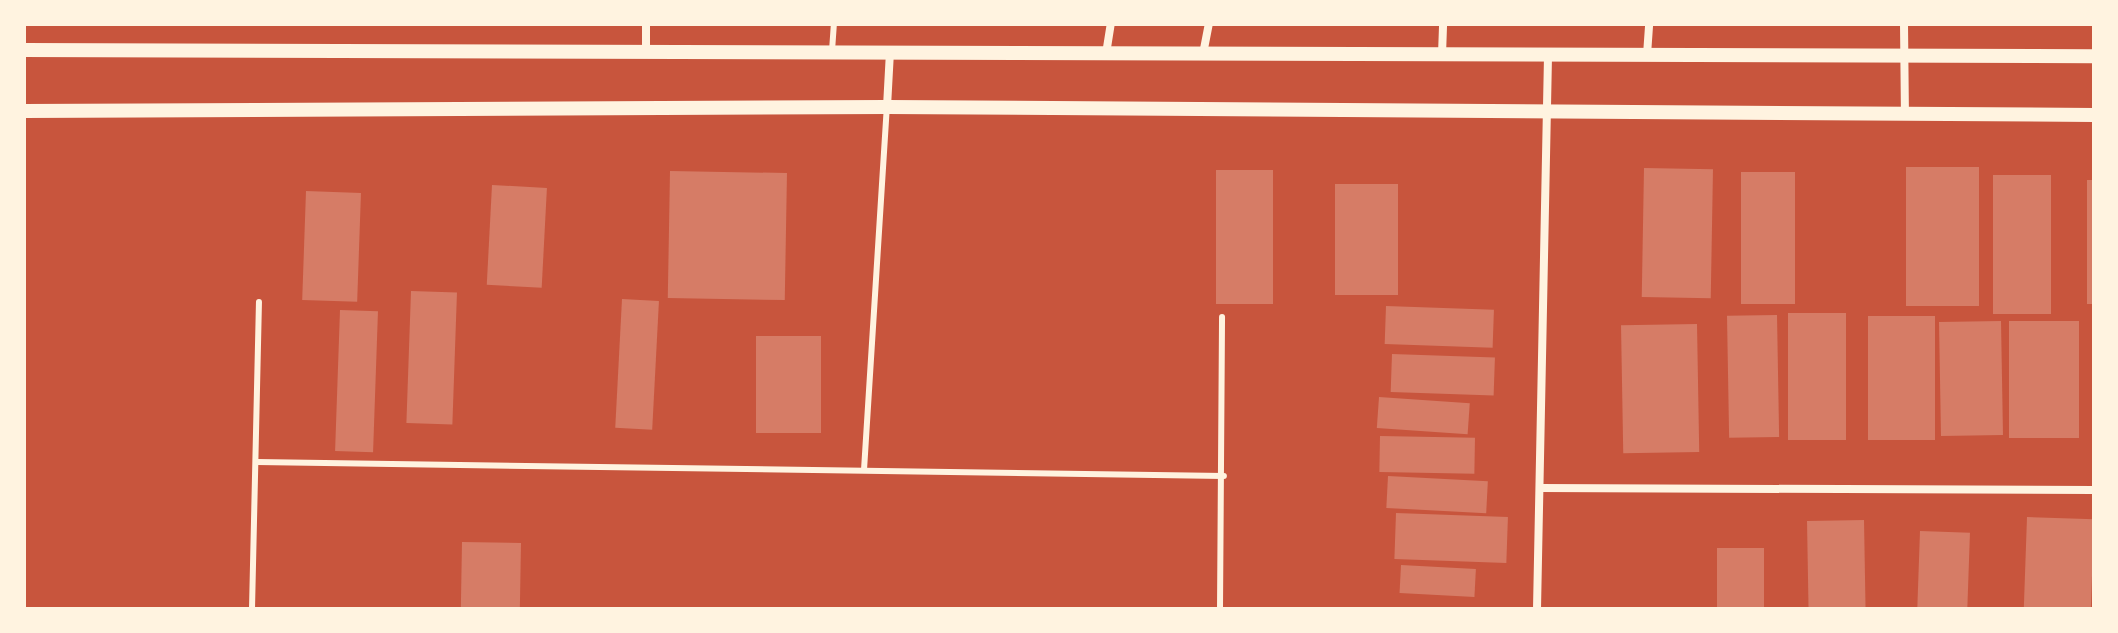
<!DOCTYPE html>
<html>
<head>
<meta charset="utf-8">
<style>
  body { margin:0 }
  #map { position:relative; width:2118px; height:633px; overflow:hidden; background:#c8553d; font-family:"IBM Plex Serif",serif }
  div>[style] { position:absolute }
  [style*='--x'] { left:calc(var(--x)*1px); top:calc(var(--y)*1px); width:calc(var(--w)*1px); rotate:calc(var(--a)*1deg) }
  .building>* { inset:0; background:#d67c66; transform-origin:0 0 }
  .service>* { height:6px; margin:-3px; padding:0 3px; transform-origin:3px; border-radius:3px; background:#fff3e0 }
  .minor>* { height:8px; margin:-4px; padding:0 4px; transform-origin:4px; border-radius:4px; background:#fff3e0 }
  .tertiary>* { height:14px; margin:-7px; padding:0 7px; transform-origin:7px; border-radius:7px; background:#fff3e0 }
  span { translate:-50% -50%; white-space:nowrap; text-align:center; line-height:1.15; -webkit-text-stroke:8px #fff3e0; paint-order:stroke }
  .frame { position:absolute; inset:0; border:26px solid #fff3e0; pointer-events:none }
</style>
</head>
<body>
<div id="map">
  <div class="building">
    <div style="left:1906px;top:167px;width:73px;height:139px"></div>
    <div style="left:1644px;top:168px;width:69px;height:129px;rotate:1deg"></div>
    <div style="left:1216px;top:170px;width:57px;height:134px"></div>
    <div style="left:670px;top:171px;width:117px;height:127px;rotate:1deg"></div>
    <div style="left:1741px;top:172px;width:54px;height:132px"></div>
    <div style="left:1993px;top:175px;width:58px;height:139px"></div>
    <div style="left:2087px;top:180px;width:7px;height:124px"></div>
    <div style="left:1335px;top:184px;width:63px;height:111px"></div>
    <div style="left:492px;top:185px;width:55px;height:100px;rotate:3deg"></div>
    <div style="left:306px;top:191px;width:55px;height:109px;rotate:2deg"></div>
    <div style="left:411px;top:291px;width:46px;height:132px;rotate:2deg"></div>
    <div style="left:622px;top:299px;width:37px;height:129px;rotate:3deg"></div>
    <div style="left:1386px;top:306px;width:108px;height:38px;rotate:2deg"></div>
    <div style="left:340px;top:310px;width:38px;height:141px;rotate:2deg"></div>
    <div style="left:1846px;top:313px;width:127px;height:58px;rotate:90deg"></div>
    <div style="left:1777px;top:315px;width:122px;height:50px;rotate:89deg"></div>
    <div style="left:1935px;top:316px;width:124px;height:67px;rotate:90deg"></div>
    <div style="left:2001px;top:321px;width:114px;height:62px;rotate:89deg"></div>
    <div style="left:2009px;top:321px;width:70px;height:117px"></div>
    <div style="left:1697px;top:324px;width:128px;height:76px;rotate:89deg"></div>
    <div style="left:756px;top:336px;width:65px;height:97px"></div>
    <div style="left:1392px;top:354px;width:103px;height:38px;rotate:2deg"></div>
    <div style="left:1379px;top:397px;width:91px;height:31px;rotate:4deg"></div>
    <div style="left:1380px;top:436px;width:95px;height:36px;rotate:1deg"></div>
    <div style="left:1388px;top:476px;width:100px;height:32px;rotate:3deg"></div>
    <div style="left:1396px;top:513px;width:112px;height:46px;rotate:2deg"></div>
    <div style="left:2027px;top:517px;width:67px;height:92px;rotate:2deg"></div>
    <div style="left:1864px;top:520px;width:89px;height:57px;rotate:89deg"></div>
    <div style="left:1920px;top:531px;width:50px;height:78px;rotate:2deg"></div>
    <div style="left:462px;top:542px;width:59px;height:67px;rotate:1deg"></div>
    <div style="left:1764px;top:548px;width:61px;height:47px;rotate:90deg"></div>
    <div style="left:1401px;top:565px;width:75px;height:28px;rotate:3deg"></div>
  </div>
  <div class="service">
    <div style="--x:832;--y:51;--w:27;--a:-86"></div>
    <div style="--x:257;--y:462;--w:967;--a:0.83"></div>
    <div style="--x:864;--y:470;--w:364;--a:-86.4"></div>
    <div style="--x:252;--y:609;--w:307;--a:-88.7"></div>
    <div style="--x:1220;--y:609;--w:292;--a:-89.6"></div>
  </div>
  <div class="minor">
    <div style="--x:646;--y:24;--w:28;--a:90"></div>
    <div style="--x:1904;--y:24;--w:90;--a:89.4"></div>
    <div style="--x:1106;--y:54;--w:30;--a:-81"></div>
    <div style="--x:1203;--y:54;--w:31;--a:-79"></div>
    <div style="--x:1442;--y:55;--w:31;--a:-88"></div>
    <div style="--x:1647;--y:55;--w:31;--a:-86"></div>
    <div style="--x:887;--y:107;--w:55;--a:-86.9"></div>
    <div style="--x:1540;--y:488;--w:554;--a:0.21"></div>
    <div style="--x:1537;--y:609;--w:553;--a:-88.86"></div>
  </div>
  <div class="tertiary">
    <div style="--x:24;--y:50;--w:2070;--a:0.17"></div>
    <div style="--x:24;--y:111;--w:863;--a:-0.27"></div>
    <div style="--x:887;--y:107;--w:1207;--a:0.38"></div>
  </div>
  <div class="frame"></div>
</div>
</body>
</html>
